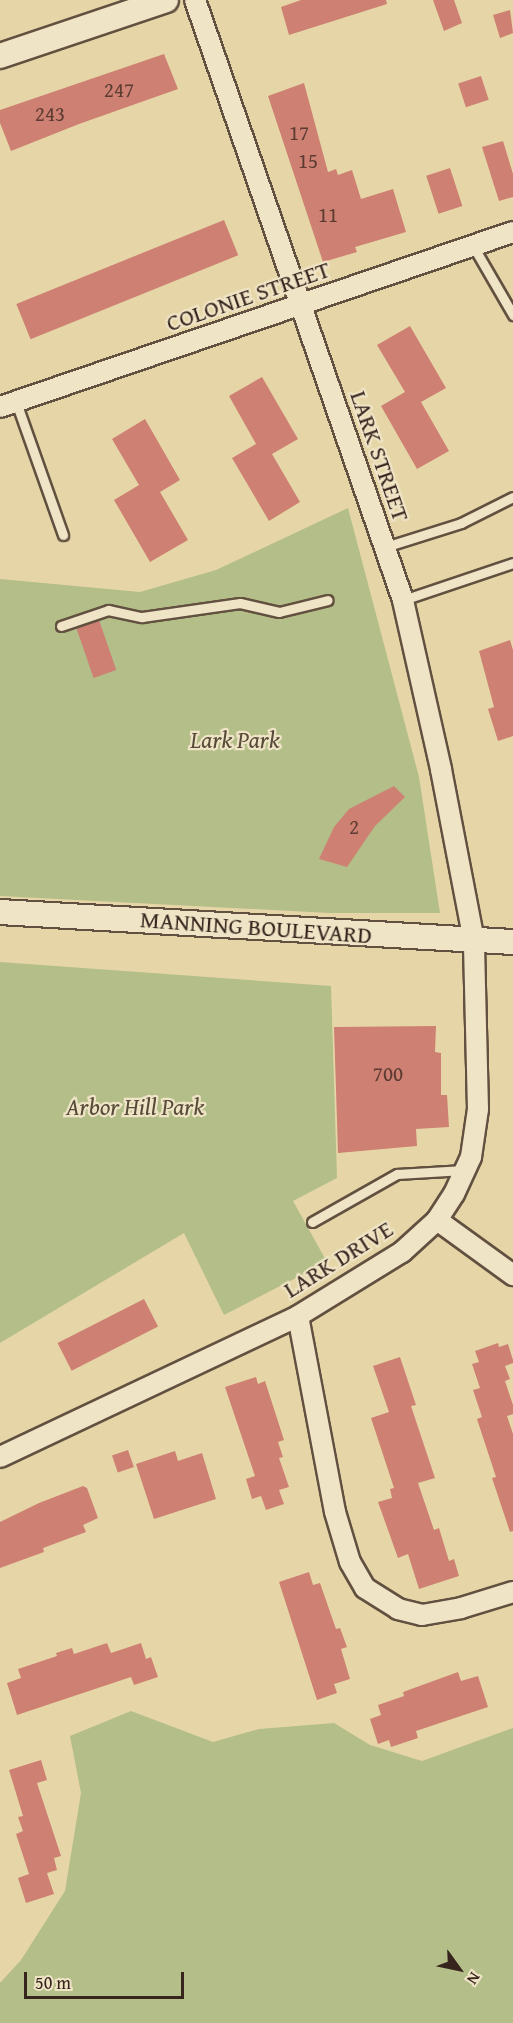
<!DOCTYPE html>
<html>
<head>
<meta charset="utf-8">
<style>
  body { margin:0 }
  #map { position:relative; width:513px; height:2023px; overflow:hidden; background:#e6d6a7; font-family:"Gentium Book Plus",serif }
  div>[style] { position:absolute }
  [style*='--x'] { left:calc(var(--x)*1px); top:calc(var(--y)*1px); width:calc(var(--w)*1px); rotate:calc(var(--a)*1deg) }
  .green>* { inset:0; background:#b4be88 }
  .building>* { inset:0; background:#ce8072; transform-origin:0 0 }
  .roads { filter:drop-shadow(2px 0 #625040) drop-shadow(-2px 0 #625040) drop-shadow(0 2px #625040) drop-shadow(0 -2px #625040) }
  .service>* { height:9px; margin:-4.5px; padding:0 4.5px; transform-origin:4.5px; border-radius:4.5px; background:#efe4c6 }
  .minor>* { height:20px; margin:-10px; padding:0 10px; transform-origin:10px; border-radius:10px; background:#efe4c6 }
  .tertiary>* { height:24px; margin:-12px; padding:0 12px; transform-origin:12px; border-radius:12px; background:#efe4c6 }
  span { translate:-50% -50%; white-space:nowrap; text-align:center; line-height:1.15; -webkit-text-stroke:4.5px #efe4c6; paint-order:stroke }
  .number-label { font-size:21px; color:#5c3b32 }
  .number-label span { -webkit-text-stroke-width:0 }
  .street-label { font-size:24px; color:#36241d }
  .park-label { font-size:24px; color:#564a38; font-style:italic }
  .north { position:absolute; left:429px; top:1939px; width:60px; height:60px; -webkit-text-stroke:4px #efe4c6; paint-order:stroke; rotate:123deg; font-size:16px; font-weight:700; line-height:24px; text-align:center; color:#36241d }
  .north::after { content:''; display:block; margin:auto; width:21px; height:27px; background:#36241d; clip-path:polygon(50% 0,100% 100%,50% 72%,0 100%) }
  .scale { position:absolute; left:24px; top:1972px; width:160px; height:27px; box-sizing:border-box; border:3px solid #36241d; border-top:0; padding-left:8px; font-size:18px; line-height:21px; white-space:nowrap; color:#36241d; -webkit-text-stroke:4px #efe4c6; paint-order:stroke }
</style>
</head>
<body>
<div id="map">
  <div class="green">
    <div style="clip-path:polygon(348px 508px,419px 777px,440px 913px,329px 913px,0 896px,0 579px,140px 592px,216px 570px)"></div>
    <div style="clip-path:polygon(0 962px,331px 986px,337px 1178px,293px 1201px,327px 1262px,224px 1315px,184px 1233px,0 1343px)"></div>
    <div style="clip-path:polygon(131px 1711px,213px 1742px,259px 1729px,334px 1723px,370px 1745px,422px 1761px,513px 1728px,513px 2023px,0 2023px,0 1983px,21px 1960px,65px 1891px,81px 1793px,70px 1736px)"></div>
  </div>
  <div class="building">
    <div style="clip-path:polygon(301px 0,386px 0,387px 4px,289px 35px,281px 7px)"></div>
    <div style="clip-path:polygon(433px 0,454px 0,462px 23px,444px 31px)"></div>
    <div style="clip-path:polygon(510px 10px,513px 33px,500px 38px,493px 15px)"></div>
    <div style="clip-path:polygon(164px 54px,178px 89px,79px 124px,11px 151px,0 123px,0 110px)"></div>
    <div style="left:481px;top:76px;width:25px;height:24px;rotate:72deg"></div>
    <div style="clip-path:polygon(304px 83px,328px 172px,336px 169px,338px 175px,352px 170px,361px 199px,393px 189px,406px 232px,355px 247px,357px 252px,323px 262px,268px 96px)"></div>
    <div style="clip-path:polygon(503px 141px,513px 174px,513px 197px,499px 201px,482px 147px)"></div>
    <div style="left:450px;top:168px;width:40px;height:25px;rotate:72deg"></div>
    <div style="left:224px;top:220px;width:38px;height:224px;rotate:68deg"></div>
    <div style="clip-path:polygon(410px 326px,446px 388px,421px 402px,449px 451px,417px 469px,381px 406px,405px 392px,377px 345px)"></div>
    <div style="clip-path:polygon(262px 377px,298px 439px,272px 454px,300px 502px,269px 521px,232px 458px,256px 444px,229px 396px)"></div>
    <div style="clip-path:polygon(145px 419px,180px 480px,160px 492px,188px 540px,150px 562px,114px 500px,139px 485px,112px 439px)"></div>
    <div style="left:99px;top:620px;width:53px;height:24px;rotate:71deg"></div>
    <div style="clip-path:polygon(510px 640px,513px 650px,513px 736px,498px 741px,488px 709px,494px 707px,479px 651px)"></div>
    <div style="clip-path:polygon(394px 786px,405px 797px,375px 826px,347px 867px,319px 859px,334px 827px,349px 809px)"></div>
    <div style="clip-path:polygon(436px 1026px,435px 1052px,441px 1053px,441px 1095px,447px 1095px,449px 1127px,416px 1129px,417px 1146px,338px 1153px,334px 1027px)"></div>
    <div style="left:144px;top:1299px;width:31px;height:97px;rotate:63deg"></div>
    <div style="clip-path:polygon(498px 1343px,499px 1347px,508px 1344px,513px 1360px,513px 1363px,505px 1366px,510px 1379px,505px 1381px,513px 1405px,513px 1414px,507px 1416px,513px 1434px,513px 1531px,510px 1532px,492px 1478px,496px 1477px,477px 1419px,482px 1417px,473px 1390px,480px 1388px,472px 1364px,479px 1362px,475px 1351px)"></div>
    <div style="clip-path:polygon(400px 1357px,416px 1405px,411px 1406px,435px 1478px,418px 1483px,434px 1530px,439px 1528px,449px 1561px,454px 1559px,459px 1576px,419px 1589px,408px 1554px,398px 1558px,378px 1502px,392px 1498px,390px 1489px,394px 1488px,371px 1418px,389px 1412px,373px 1366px)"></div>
    <div style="clip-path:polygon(256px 1377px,258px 1384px,265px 1381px,284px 1440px,278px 1442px,283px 1457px,279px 1458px,289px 1487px,279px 1490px,284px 1504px,266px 1510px,261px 1496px,252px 1499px,246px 1479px,255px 1476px,225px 1387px)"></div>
    <div style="left:128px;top:1450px;width:18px;height:17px;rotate:71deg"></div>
    <div style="clip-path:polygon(175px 1451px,178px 1461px,202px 1453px,216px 1499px,154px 1519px,136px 1464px)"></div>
    <div style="clip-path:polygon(83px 1486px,87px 1488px,98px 1518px,83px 1525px,86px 1532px,43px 1548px,44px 1552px,0 1568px,0 1522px,39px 1503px)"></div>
    <div style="clip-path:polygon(309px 1572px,313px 1585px,320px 1583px,336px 1629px,340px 1628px,347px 1647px,341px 1649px,350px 1679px,334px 1684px,337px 1693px,317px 1700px,279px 1582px)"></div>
    <div style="clip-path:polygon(107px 1643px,111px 1653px,141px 1643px,146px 1659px,151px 1657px,158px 1677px,134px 1685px,131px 1677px,17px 1715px,7px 1683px,21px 1678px,18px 1669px,57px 1656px,56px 1653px,72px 1648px,74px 1654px)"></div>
    <div style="clip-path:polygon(458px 1672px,461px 1681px,478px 1676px,488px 1707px,416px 1731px,418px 1738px,391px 1747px,389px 1740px,378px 1744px,370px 1719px,381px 1715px,378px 1705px,404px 1696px,403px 1692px)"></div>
    <div style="clip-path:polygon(41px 1760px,47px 1780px,37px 1783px,61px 1856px,54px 1858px,57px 1870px,47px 1873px,54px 1894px,26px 1903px,18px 1878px,29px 1874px,16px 1834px,23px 1831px,18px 1817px,23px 1816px,9px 1770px)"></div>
  </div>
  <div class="roads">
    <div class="service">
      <div style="--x:473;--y:246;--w:80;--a:59.9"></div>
      <div style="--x:16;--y:402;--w:141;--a:70.5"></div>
      <div style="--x:385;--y:547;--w:80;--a:-17.5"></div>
      <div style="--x:461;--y:523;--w:58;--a:-26.6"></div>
      <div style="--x:403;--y:600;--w:116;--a:-18.6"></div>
      <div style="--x:61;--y:626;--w:50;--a:-18.8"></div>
      <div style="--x:108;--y:610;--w:35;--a:12"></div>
      <div style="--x:142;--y:617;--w:99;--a:-8.1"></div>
      <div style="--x:240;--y:603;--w:40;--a:13"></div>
      <div style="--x:279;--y:612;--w:50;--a:-13.8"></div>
      <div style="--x:312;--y:1222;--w:98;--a:-29.5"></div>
      <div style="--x:397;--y:1174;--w:67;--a:-3.4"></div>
    </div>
    <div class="minor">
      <div style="--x:0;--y:407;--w:542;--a:-18.84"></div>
      <div style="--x:437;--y:1220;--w:94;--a:35.9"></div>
      <div style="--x:298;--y:1316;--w:199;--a:79.3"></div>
      <div style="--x:335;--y:1512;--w:52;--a:73.3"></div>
      <div style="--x:350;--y:1562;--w:30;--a:60"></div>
      <div style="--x:365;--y:1588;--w:39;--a:32"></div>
      <div style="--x:398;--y:1609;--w:25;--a:14"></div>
      <div style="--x:422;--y:1615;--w:40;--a:-10"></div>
      <div style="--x:461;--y:1608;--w:54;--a:-17.1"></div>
      <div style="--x:0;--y:1457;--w:330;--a:-25.3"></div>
      <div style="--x:298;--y:1316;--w:122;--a:-31.6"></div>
      <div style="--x:402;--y:1252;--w:47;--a:-42.4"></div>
      <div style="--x:437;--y:1220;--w:31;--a:-57"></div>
      <div style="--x:454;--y:1194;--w:41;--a:-65.3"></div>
      <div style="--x:471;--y:1157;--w:49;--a:-81.7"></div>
      <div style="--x:478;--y:1109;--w:168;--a:-91.4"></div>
      <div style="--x:474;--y:941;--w:175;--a:-100.9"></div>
      <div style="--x:441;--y:769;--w:173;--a:-102.7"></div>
      <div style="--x:403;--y:600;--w:635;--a:-109.12"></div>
    </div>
    <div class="tertiary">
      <div style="--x:0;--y:56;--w:175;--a:-18.6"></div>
      <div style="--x:0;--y:912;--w:514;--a:3.35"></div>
    </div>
  </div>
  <div class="number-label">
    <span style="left:119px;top:90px">247</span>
    <span style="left:50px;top:114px">243</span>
    <span style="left:299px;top:133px">17</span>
    <span style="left:308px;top:161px">15</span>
    <span style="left:328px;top:215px">11</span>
    <span style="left:354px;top:827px">2</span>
    <span style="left:388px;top:1074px">700</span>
  </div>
  <div class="street-label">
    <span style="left:248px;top:296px;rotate:-19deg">COLONIE STREET</span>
    <span style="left:380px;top:456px;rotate:71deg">LARK STREET</span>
    <span style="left:256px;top:927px;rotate:4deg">MANNING BOULEVARD</span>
    <span style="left:338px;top:1259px;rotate:-32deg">LARK DRIVE</span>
  </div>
  <div class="park-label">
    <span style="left:235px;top:740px">Lark Park</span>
    <span style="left:135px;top:1107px">Arbor Hill Park</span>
  </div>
  <div class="north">N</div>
  <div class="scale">50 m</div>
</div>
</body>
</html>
